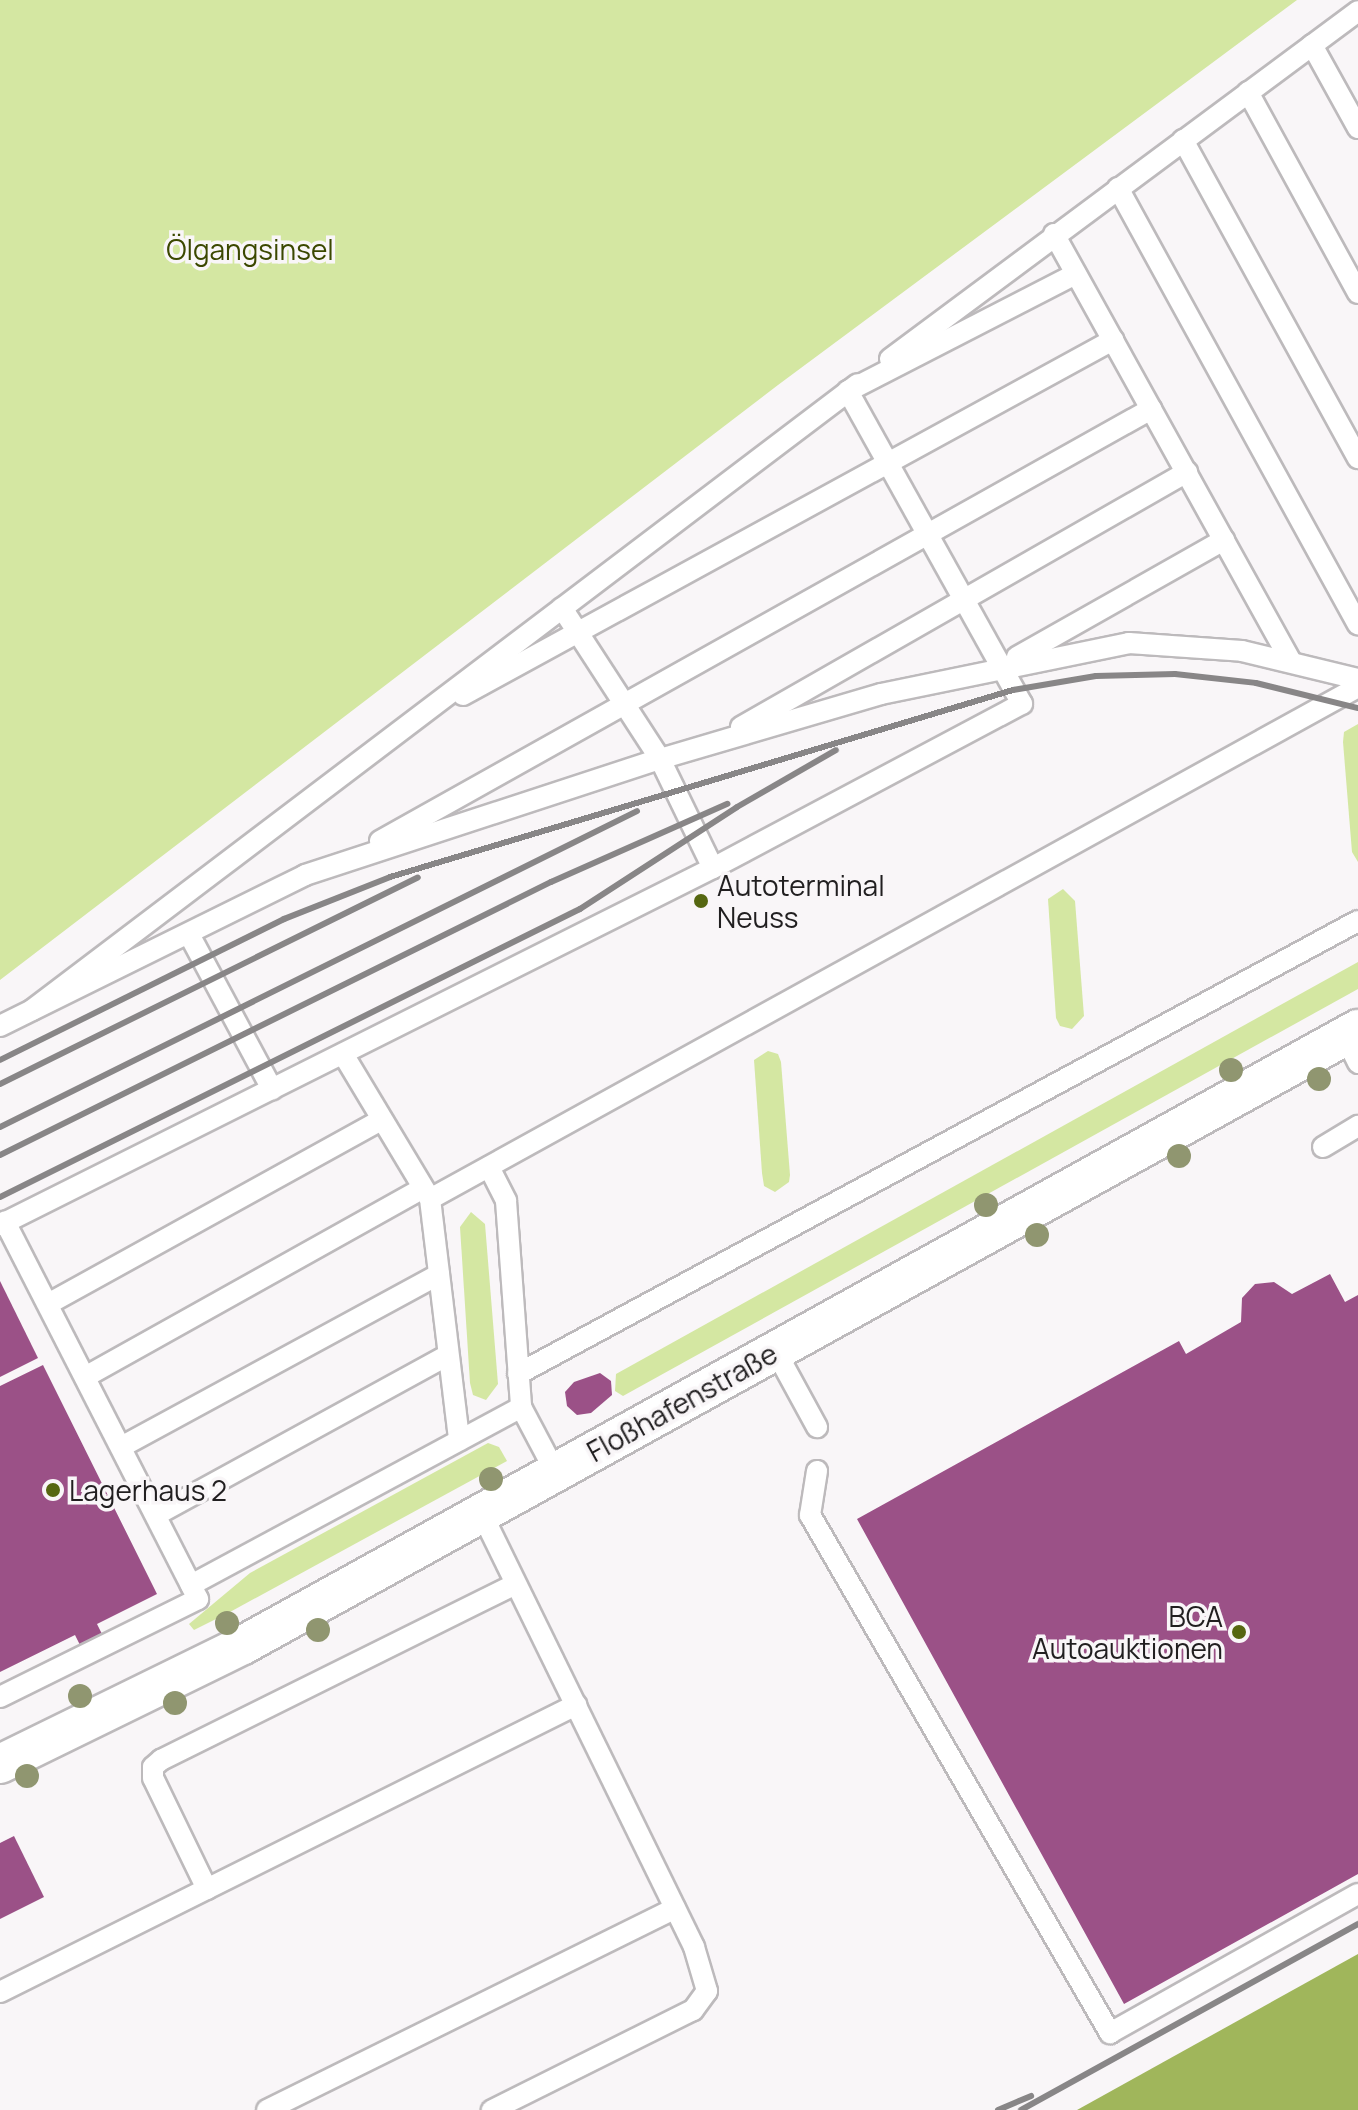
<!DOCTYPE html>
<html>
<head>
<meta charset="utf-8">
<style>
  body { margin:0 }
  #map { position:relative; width:1358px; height:2110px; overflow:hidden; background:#f9f6f8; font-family:Manrope,sans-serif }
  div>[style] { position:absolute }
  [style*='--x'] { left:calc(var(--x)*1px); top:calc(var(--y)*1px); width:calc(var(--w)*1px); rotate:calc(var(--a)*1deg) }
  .green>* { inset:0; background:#d4e7a2 }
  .water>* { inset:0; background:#a0b65b }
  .building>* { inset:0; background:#9b5187 }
  .roads { filter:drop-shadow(2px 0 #bdbabc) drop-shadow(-2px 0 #bdbabc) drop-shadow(0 2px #bdbabc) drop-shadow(0 -2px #bdbabc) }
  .service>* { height:20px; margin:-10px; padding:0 10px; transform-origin:10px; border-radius:10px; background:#fff }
  .minor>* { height:38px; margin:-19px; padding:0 19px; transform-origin:19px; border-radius:19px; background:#fff }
  .rail>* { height:6px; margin:-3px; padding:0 3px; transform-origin:3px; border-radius:3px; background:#888687 }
  .trees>* { width:24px; height:24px; margin:-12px; border-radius:50%; background:#909670 }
  .dots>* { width:22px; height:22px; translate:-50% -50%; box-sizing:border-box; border:4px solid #f9f6f8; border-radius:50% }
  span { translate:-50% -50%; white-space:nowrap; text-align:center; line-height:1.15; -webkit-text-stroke:7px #f9f6f8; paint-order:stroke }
  .park-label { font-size:28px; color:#3b4800 }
  .poi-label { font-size:28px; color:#211f20 }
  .left { translate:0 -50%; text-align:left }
  .right { translate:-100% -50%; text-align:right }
  .street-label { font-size:28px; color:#211f20 }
</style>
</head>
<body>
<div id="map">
  <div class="green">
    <div style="clip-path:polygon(0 0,1297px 0,778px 385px,0 980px)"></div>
    <div style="clip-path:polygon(1358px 724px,1358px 862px,1352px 852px,1343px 742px,1344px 732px)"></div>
    <div style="clip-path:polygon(1063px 889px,1075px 901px,1084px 1016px,1072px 1029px,1060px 1026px,1056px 1018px,1048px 899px)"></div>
    <div style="clip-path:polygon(1358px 962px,1358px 989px,623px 1396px,615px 1391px,616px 1374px)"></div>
    <div style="clip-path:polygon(768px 1051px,778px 1054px,781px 1062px,790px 1175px,789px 1182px,775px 1192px,764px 1186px,762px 1173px,754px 1060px)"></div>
    <div style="clip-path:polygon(471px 1212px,485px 1224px,498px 1384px,486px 1400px,473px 1395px,470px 1383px,460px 1227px)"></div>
    <div style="clip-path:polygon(488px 1443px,499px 1447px,507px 1461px,230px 1612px,194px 1630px,189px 1624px,250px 1573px)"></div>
  </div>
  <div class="water">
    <div style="clip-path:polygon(1358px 1954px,1358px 2110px,1077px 2110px)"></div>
  </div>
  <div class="building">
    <div style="clip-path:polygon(1330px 1274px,1345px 1302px,1358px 1295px,1358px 1874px,1124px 2004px,857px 1519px,1179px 1341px,1186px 1354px,1241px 1322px,1242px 1298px,1255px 1284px,1274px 1282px,1292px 1294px)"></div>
    <div style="clip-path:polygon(0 1281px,38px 1358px,0 1377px)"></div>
    <div style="clip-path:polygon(43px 1365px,157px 1594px,97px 1624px,103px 1636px,81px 1647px,75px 1635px,0 1672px,0 1386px)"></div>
    <div style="clip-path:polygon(600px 1373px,611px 1381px,612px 1395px,591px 1413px,577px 1415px,567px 1406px,565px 1392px,574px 1382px)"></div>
    <div style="clip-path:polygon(14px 1836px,44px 1897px,0 1919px,0 1843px)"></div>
  </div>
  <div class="roads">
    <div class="service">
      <div style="--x:1312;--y:45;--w:95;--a:61"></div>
      <div style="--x:1248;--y:92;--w:229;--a:61.3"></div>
      <div style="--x:1183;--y:140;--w:363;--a:61.2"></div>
      <div style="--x:1118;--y:188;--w:498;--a:61.2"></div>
      <div style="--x:1054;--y:234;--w:489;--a:61"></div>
      <div style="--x:890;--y:359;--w:583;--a:-36.63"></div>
      <div style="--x:562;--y:608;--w:180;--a:57"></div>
      <div style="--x:660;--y:759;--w:121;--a:64.1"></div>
      <div style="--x:1017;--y:657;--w:238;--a:-29.5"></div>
      <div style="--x:463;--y:695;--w:741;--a:-28.64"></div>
      <div style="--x:741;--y:727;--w:514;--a:-29.76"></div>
      <div style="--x:380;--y:841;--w:884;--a:-29.26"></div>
      <div style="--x:190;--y:936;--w:174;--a:61.8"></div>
      <div style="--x:32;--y:1010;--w:1036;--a:-37.16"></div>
      <div style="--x:0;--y:1026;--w:340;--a:-26.3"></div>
      <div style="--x:305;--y:875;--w:373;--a:-18.1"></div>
      <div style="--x:660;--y:759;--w:230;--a:-16.4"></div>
      <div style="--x:881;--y:694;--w:253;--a:-11.6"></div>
      <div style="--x:1129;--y:643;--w:113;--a:4"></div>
      <div style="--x:1242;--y:651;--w:119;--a:13.6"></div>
      <div style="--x:1345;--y:1036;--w:30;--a:64"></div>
      <div style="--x:343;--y:1054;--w:169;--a:59"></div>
      <div style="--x:430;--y:1199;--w:243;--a:83.1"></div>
      <div style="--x:1323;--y:1147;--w:41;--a:-31"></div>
      <div style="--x:489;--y:1167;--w:38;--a:63"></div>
      <div style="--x:506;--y:1201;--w:207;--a:85.8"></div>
      <div style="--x:521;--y:1407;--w:75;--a:62.1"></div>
      <div style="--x:430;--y:1199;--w:1060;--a:-28.89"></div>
      <div style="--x:0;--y:1225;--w:797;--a:-26.6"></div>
      <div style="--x:713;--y:868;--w:350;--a:-28"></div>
      <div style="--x:1022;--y:704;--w:358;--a:-119.1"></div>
      <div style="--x:848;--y:391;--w:256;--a:-27.2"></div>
      <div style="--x:48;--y:1304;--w:381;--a:-28.9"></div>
      <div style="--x:775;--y:1350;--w:88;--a:61.4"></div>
      <div style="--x:518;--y:1374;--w:954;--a:-28.34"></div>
      <div style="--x:85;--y:1377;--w:387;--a:-29.2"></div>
      <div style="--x:121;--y:1447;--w:362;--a:-28.5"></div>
      <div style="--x:817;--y:1471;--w:45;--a:99"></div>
      <div style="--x:810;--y:1515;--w:599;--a:59.92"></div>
      <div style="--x:1110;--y:2033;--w:284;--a:-29.3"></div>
      <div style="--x:482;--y:1514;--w:482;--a:63.9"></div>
      <div style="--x:694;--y:1947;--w:46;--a:73.5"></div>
      <div style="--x:707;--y:1991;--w:24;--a:126"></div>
      <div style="--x:693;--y:2010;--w:225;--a:153.5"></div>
      <div style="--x:156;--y:1515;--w:333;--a:-28.7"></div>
      <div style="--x:191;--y:1585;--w:375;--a:-28.3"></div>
      <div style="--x:0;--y:1697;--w:221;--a:-26.3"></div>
      <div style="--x:198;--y:1599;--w:424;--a:-117.1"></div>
      <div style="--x:207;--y:1889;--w:123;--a:-115.9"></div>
      <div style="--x:153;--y:1778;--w:11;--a:-90"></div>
      <div style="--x:153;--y:1767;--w:11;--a:-41"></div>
      <div style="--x:161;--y:1760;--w:396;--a:-26.4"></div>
      <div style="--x:0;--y:1992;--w:644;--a:-26.49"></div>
      <div style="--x:267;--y:2110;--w:455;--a:-26.3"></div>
    </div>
    <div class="minor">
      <div style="--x:0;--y:1764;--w:271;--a:-26.1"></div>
      <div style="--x:243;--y:1645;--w:1274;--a:-28.92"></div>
    </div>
  </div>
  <div class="rail">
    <div style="--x:0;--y:1060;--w:317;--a:-26.4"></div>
    <div style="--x:284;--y:919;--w:114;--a:-21.6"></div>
    <div style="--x:390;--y:877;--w:650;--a:-16.71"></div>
    <div style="--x:1013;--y:690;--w:84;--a:-9.6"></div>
    <div style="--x:1096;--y:676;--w:79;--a:-1.5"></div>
    <div style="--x:1175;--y:674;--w:81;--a:6.3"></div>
    <div style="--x:1256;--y:683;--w:105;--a:13.8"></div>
    <div style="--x:0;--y:1084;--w:466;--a:-26.3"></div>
    <div style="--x:0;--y:1127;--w:711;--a:-26.38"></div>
    <div style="--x:0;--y:1155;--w:615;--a:-26.36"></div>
    <div style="--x:551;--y:882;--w:193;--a:-23.9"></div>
    <div style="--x:0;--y:1197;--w:648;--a:-26.41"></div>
    <div style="--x:580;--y:909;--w:187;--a:-33"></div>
    <div style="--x:737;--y:807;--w:114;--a:-29.9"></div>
    <div style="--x:998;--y:2110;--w:36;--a:-23"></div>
    <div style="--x:1021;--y:2110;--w:385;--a:-28.9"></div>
  </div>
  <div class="trees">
    <div style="left:1231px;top:1070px"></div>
    <div style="left:1319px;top:1079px"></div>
    <div style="left:1179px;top:1156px"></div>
    <div style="left:986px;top:1205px"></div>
    <div style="left:1037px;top:1235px"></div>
    <div style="left:491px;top:1479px"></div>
    <div style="left:227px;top:1623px"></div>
    <div style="left:318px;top:1630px"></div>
    <div style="left:80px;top:1696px"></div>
    <div style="left:175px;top:1703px"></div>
    <div style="left:27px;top:1776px"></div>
  </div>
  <div class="dots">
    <div style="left:701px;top:901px;background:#566711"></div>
    <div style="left:53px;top:1490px;background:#566711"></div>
    <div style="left:1239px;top:1632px;background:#566711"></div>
  </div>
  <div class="park-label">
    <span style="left:250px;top:249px">Ölgangsinsel</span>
  </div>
  <div class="poi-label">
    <span class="left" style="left:717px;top:901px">Autoterminal<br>Neuss</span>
    <span class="left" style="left:69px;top:1490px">Lagerhaus 2</span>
    <span class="right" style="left:1223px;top:1632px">BCA<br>Autoauktionen</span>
  </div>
  <div class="street-label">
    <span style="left:682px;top:1402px;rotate:-29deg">Floßhafenstraße</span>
  </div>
</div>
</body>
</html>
